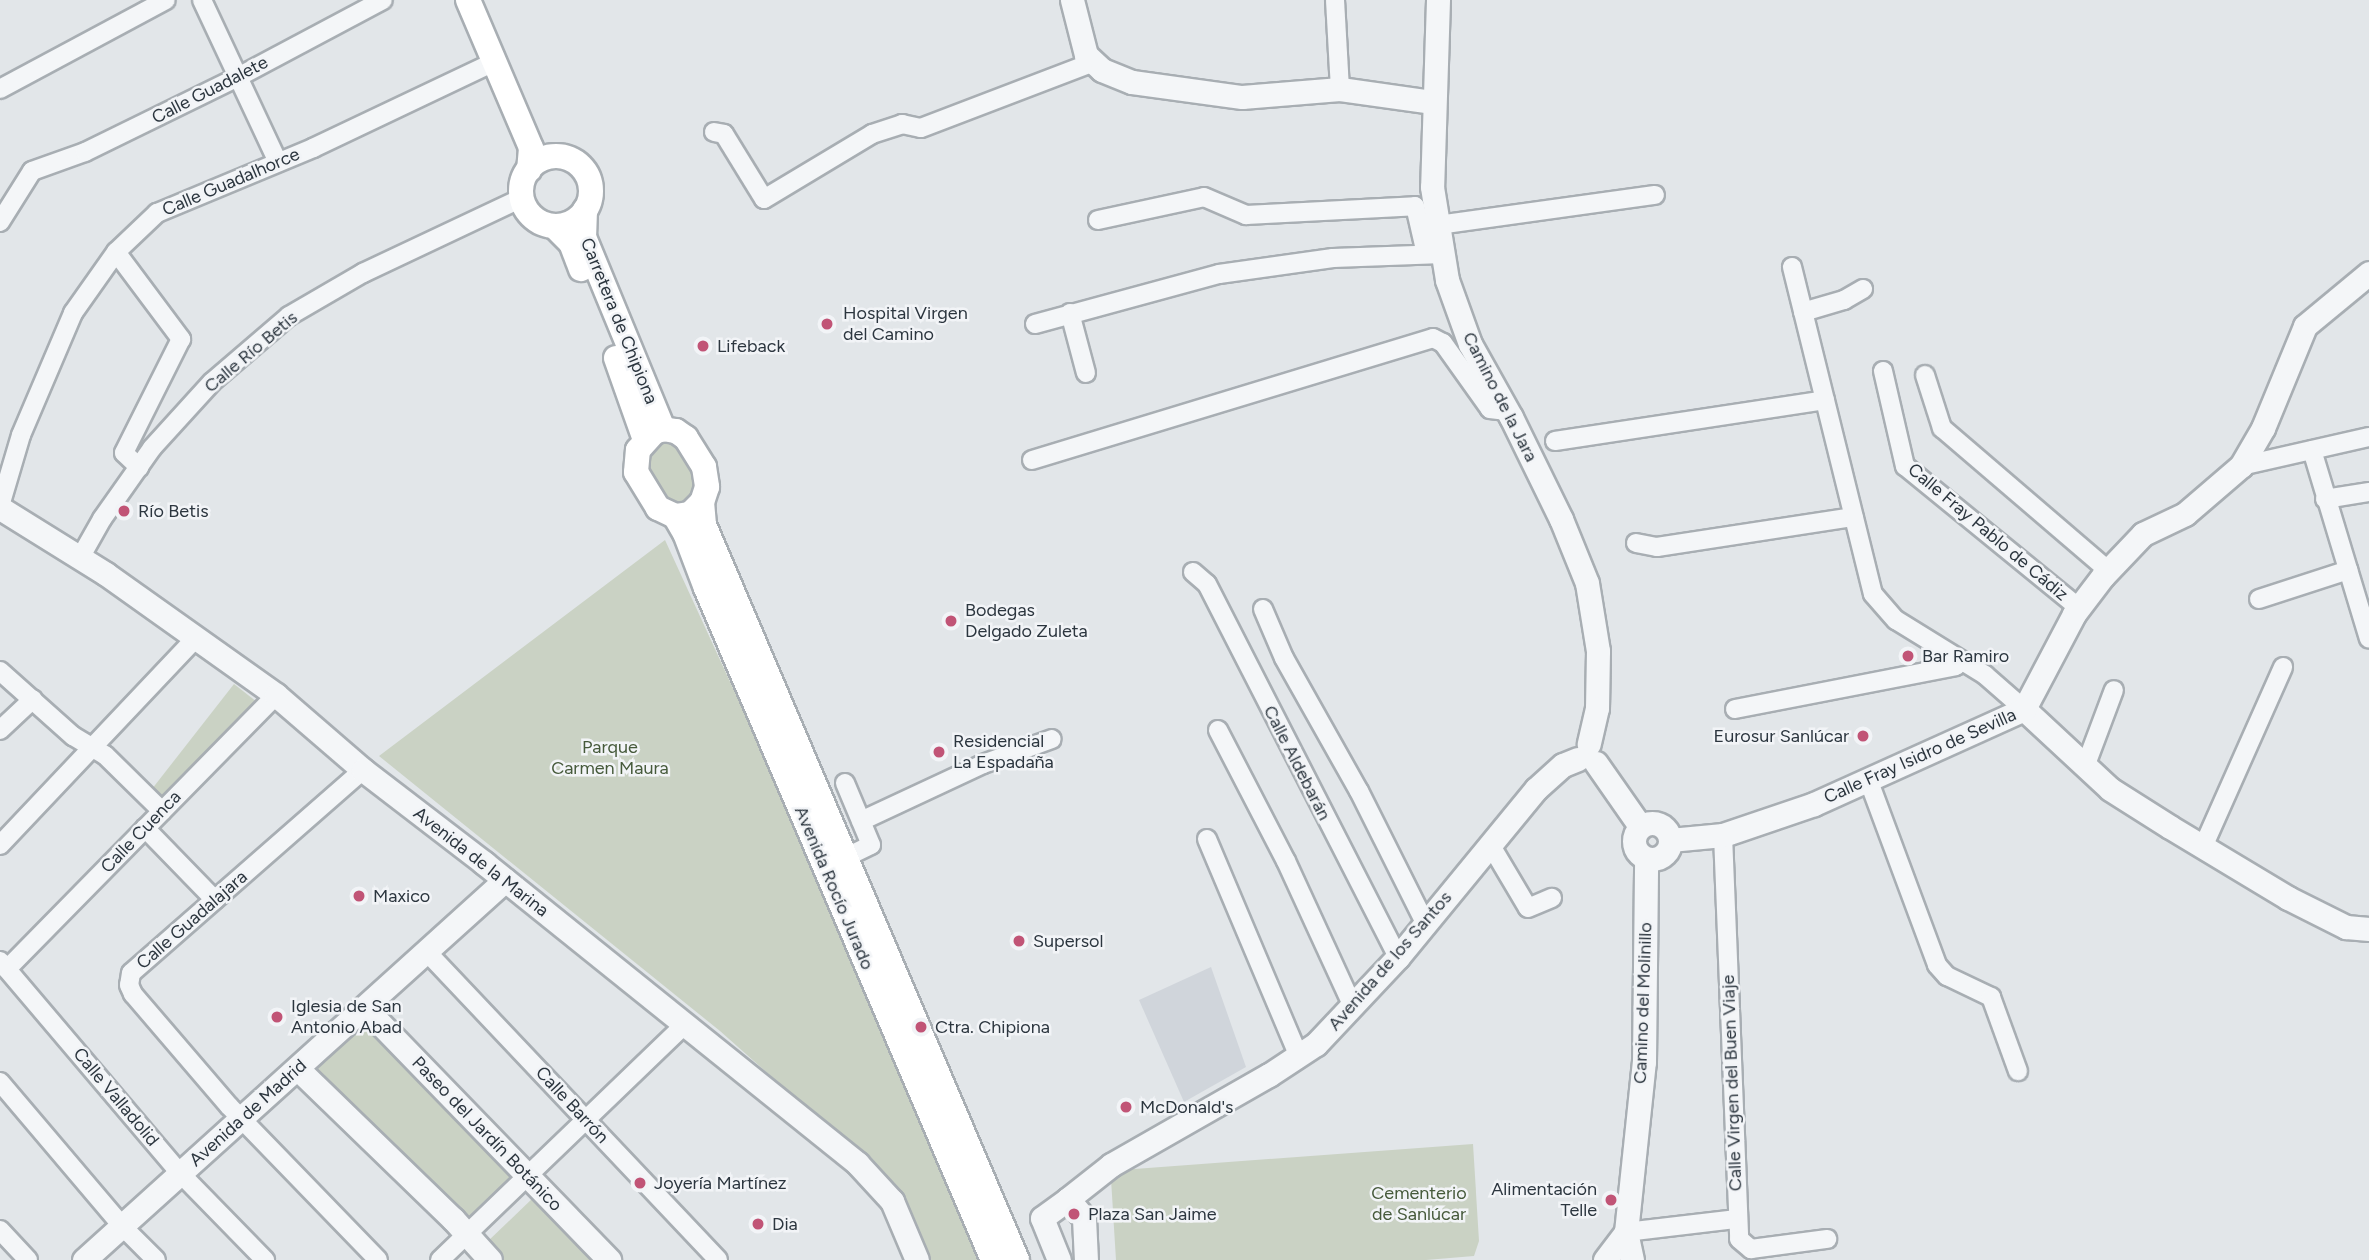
<!DOCTYPE html>
<html>
<head>
<meta charset="utf-8">
<style>
  body { margin:0 }
  #map { position:relative; width:2369px; height:1260px; overflow:hidden; background:#e2e6e9; font-family:Figtree,sans-serif }
  div>[style] { position:absolute }
  [style*='--x'] { left:calc(var(--x)*1px); top:calc(var(--y)*1px); width:calc(var(--w)*1px); rotate:calc(var(--a)*1deg) }
  .built>* { inset:0; background:#d0d5db }
  .green>* { inset:0; background:#cad2c4; transform-origin:0 0 }
  .roads { filter:drop-shadow(2px 0 #a8aeb3) drop-shadow(-2px 0 #a8aeb3) drop-shadow(0 2px #a8aeb3) drop-shadow(0 -2px #a8aeb3) }
  .minor>* { height:18px; margin:-9px; padding:0 9px; transform-origin:9px; border-radius:9px; background:#f4f6f8 }
  .tertiary>* { height:23px; margin:-11.5px; padding:0 11.5px; transform-origin:11.5px; border-radius:11.5px; background:#f4f6f8 }
  .tertiary>.ring { margin:-11.5px; padding:0; box-sizing:content-box; background:none; border:23px solid #f4f6f8; border-radius:50% }
  .secondary>* { height:24px; margin:-12px; padding:0 12px; transform-origin:12px; border-radius:12px; background:#fff }
  .secondary>.ring { margin:-12px; padding:0; box-sizing:content-box; background:none; border:24px solid #fff; border-radius:50% }
  .dots>* { width:19px; height:19px; translate:-50% -50%; box-sizing:border-box; border:4px solid #f2f4f7; border-radius:50% }
  span { translate:-50% -50%; white-space:nowrap; text-align:center; line-height:1.15; -webkit-text-stroke:5px #f2f4f7; paint-order:stroke }
  .street-label { font-size:18px; color:#2c363f }
  .poi-label { font-size:18px; color:#2c363f }
  .left { translate:0 -50%; text-align:left }
  .right { translate:-100% -50%; text-align:right }
  .park-label { font-size:18px; color:#465a3b }
</style>
</head>
<body>
<div id="map">
  <div class="built">
    <div style="clip-path:polygon(1211px 967px,1246px 1067px,1184px 1102px,1139px 1000px)"></div>
  </div>
  <div class="green">
    <div style="clip-path:polygon(659px 441px,676px 442px,698px 482px,698px 491px,688px 502px,680px 505px,659px 496px,647px 463px,647px 453px)"></div>
    <div style="clip-path:polygon(665px 540px,854px 952px,980px 1260px,927px 1260px,864px 1159px,720px 1031px,379px 756px)"></div>
    <div style="left:234px;top:684px;width:31px;height:132px;rotate:38deg"></div>
    <div style="left:365px;top:1008px;width:233px;height:91px;rotate:46deg"></div>
    <div style="clip-path:polygon(1473px 1144px,1479px 1241px,1474px 1256px,1426px 1260px,1116px 1260px,1111px 1179px,1121px 1170px)"></div>
    <div style="clip-path:polygon(535px 1196px,598px 1260px,503px 1260px,486px 1243px)"></div>
  </div>
  <div class="roads">
    <div class="minor">
      <div style="--x:202;--y:0;--w:179;--a:64.9"></div>
      <div style="--x:1335;--y:0;--w:89;--a:86.8"></div>
      <div style="--x:0;--y:89;--w:188;--a:-28.2"></div>
      <div style="--x:714;--y:132;--w:10;--a:11"></div>
      <div style="--x:724;--y:134;--w:76;--a:58.4"></div>
      <div style="--x:764;--y:199;--w:126;--a:-31"></div>
      <div style="--x:872;--y:134;--w:32;--a:-18"></div>
      <div style="--x:902;--y:124;--w:19;--a:12"></div>
      <div style="--x:921;--y:128;--w:185;--a:-20.9"></div>
      <div style="--x:1098;--y:220;--w:108;--a:-12.2"></div>
      <div style="--x:1204;--y:197;--w:46;--a:23.2"></div>
      <div style="--x:1246;--y:215;--w:169;--a:-3"></div>
      <div style="--x:1415;--y:206;--w:49;--a:77.1"></div>
      <div style="--x:0;--y:222;--w:60;--a:-57.9"></div>
      <div style="--x:32;--y:171;--w:56;--a:-19.7"></div>
      <div style="--x:85;--y:152;--w:170;--a:-26.1"></div>
      <div style="--x:238;--y:77;--w:164;--a:-28"></div>
      <div style="--x:1438;--y:225;--w:219;--a:-7.9"></div>
      <div style="--x:116;--y:252;--w:109;--a:53.2"></div>
      <div style="--x:181;--y:339;--w:127;--a:116.6"></div>
      <div style="--x:124;--y:453;--w:21;--a:43"></div>
      <div style="--x:1792;--y:267;--w:337;--a:76.1"></div>
      <div style="--x:1873;--y:594;--w:35;--a:49"></div>
      <div style="--x:1896;--y:620;--w:105;--a:31.7"></div>
      <div style="--x:1985;--y:675;--w:52;--a:41.1"></div>
      <div style="--x:1803;--y:312;--w:43;--a:-16.3"></div>
      <div style="--x:1844;--y:300;--w:22;--a:-30"></div>
      <div style="--x:1070;--y:313;--w:62;--a:75.1"></div>
      <div style="--x:1035;--y:324;--w:191;--a:-15.2"></div>
      <div style="--x:1219;--y:274;--w:115;--a:-8"></div>
      <div style="--x:1333;--y:258;--w:110;--a:-2.1"></div>
      <div style="--x:1883;--y:371;--w:98;--a:77"></div>
      <div style="--x:1905;--y:466;--w:225;--a:39.2"></div>
      <div style="--x:1925;--y:375;--w:56;--a:72.2"></div>
      <div style="--x:1942;--y:428;--w:220;--a:40.6"></div>
      <div style="--x:1555;--y:441;--w:273;--a:-8.6"></div>
      <div style="--x:2312;--y:450;--w:197;--a:73.2"></div>
      <div style="--x:1032;--y:460;--w:419;--a:-16.9"></div>
      <div style="--x:1433;--y:338;--w:11;--a:27"></div>
      <div style="--x:1443;--y:343;--w:81;--a:54.5"></div>
      <div style="--x:1490;--y:409;--w:17;--a:7"></div>
      <div style="--x:2241;--y:466;--w:131;--a:-12.8"></div>
      <div style="--x:2325;--y:499;--w:45;--a:-9"></div>
      <div style="--x:0;--y:506;--w:74;--a:-73.5"></div>
      <div style="--x:21;--y:435;--w:133;--a:-66.9"></div>
      <div style="--x:73;--y:313;--w:75;--a:-54.8"></div>
      <div style="--x:116;--y:252;--w:57;--a:-43.6"></div>
      <div style="--x:157;--y:213;--w:169;--a:-22.6"></div>
      <div style="--x:313;--y:148;--w:203;--a:-25.4"></div>
      <div style="--x:1636;--y:543;--w:21;--a:11"></div>
      <div style="--x:1657;--y:547;--w:199;--a:-8.7"></div>
      <div style="--x:80;--y:558;--w:45;--a:-60.6"></div>
      <div style="--x:102;--y:519;--w:87;--a:-54.8"></div>
      <div style="--x:152;--y:448;--w:89;--a:-47.7"></div>
      <div style="--x:212;--y:382;--w:101;--a:-40.6"></div>
      <div style="--x:289;--y:316;--w:86;--a:-30.2"></div>
      <div style="--x:363;--y:273;--w:176;--a:-25.3"></div>
      <div style="--x:1193;--y:572;--w:18;--a:41"></div>
      <div style="--x:1207;--y:584;--w:419;--a:62.9"></div>
      <div style="--x:2259;--y:599;--w:94;--a:-18"></div>
      <div style="--x:1263;--y:609;--w:53;--a:66.8"></div>
      <div style="--x:1284;--y:658;--w:153;--a:60.6"></div>
      <div style="--x:1359;--y:791;--w:148;--a:63.4"></div>
      <div style="--x:0;--y:671;--w:98;--a:41.7"></div>
      <div style="--x:73;--y:736;--w:37;--a:31"></div>
      <div style="--x:105;--y:755;--w:80;--a:44.5"></div>
      <div style="--x:1735;--y:709;--w:225;--a:-11"></div>
      <div style="--x:1956;--y:666;--w:7;--a:-56"></div>
      <div style="--x:0;--y:730;--w:45;--a:-43.2"></div>
      <div style="--x:1218;--y:730;--w:148;--a:62.6"></div>
      <div style="--x:1286;--y:861;--w:161;--a:65.3"></div>
      <div style="--x:2085;--y:767;--w:82;--a:-69.4"></div>
      <div style="--x:363;--y:770;--w:308;--a:138.8"></div>
      <div style="--x:131;--y:973;--w:12;--a:99"></div>
      <div style="--x:129;--y:985;--w:10;--a:66"></div>
      <div style="--x:133;--y:994;--w:148;--a:49.4"></div>
      <div style="--x:229;--y:1106;--w:214;--a:45.9"></div>
      <div style="--x:1868;--y:779;--w:198;--a:69.6"></div>
      <div style="--x:1937;--y:965;--w:15;--a:48"></div>
      <div style="--x:1947;--y:976;--w:49;--a:25.5"></div>
      <div style="--x:1991;--y:997;--w:79;--a:70"></div>
      <div style="--x:845;--y:783;--w:67;--a:67.2"></div>
      <div style="--x:871;--y:845;--w:28;--a:154"></div>
      <div style="--x:861;--y:821;--w:135;--a:-25"></div>
      <div style="--x:983;--y:764;--w:73;--a:-19.9"></div>
      <div style="--x:145;--y:828;--w:100;--a:45.8"></div>
      <div style="--x:1723;--y:835;--w:404;--a:87.7"></div>
      <div style="--x:1739;--y:1239;--w:16;--a:40"></div>
      <div style="--x:1751;--y:1249;--w:77;--a:-7.5"></div>
      <div style="--x:1207;--y:839;--w:237;--a:67.1"></div>
      <div style="--x:1490;--y:844;--w:74;--a:59.3"></div>
      <div style="--x:1528;--y:908;--w:26;--a:-23"></div>
      <div style="--x:0;--y:845;--w:286;--a:-46.6"></div>
      <div style="--x:2203;--y:847;--w:197;--a:-66"></div>
      <div style="--x:426;--y:951;--w:425;--a:46.6"></div>
      <div style="--x:0;--y:961;--w:278;--a:49.7"></div>
      <div style="--x:180;--y:1173;--w:122;--a:45.7"></div>
      <div style="--x:7;--y:969;--w:384;--a:-45.5"></div>
      <div style="--x:0;--y:1082;--w:189;--a:49.7"></div>
      <div style="--x:122;--y:1226;--w:48;--a:45"></div>
      <div style="--x:0;--y:1230;--w:41;--a:47"></div>
      <div style="--x:1626;--y:1232;--w:112;--a:-6.7"></div>
      <div style="--x:440;--y:1260;--w:340;--a:-43.9"></div>
    </div>
    <div class="tertiary">
      <div style="--x:1072;--y:0;--w:57;--a:75.7"></div>
      <div style="--x:1086;--y:55;--w:22;--a:43"></div>
      <div style="--x:1102;--y:70;--w:32;--a:22"></div>
      <div style="--x:1132;--y:82;--w:111;--a:7.8"></div>
      <div style="--x:1242;--y:97;--w:98;--a:-4.7"></div>
      <div style="--x:1340;--y:89;--w:94;--a:8"></div>
      <div style="--x:1438;--y:0;--w:187;--a:91.8"></div>
      <div style="--x:1432;--y:187;--w:94;--a:80.8"></div>
      <div style="--x:1447;--y:280;--w:68;--a:70.2"></div>
      <div style="--x:1470;--y:344;--w:84;--a:60.7"></div>
      <div style="--x:1511;--y:417;--w:114;--a:63.9"></div>
      <div style="--x:1561;--y:519;--w:69;--a:67.9"></div>
      <div style="--x:1587;--y:583;--w:69;--a:80.8"></div>
      <div style="--x:1598;--y:651;--w:57;--a:91"></div>
      <div style="--x:1597;--y:708;--w:37;--a:103"></div>
      <div style="--x:0;--y:508;--w:125;--a:31.9"></div>
      <div style="--x:106;--y:574;--w:209;--a:35.4"></div>
      <div style="--x:276;--y:695;--w:115;--a:40.8"></div>
      <div style="--x:363;--y:770;--w:153;--a:37.5"></div>
      <div style="--x:484;--y:863;--w:479;--a:38.8"></div>
      <div style="--x:857;--y:1163;--w:52;--a:47.4"></div>
      <div style="--x:892;--y:1201;--w:64;--a:67"></div>
      <div style="--x:2024;--y:709;--w:117;--a:42.9"></div>
      <div style="--x:2110;--y:789;--w:71;--a:32.3"></div>
      <div style="--x:2170;--y:827;--w:138;--a:31"></div>
      <div style="--x:2288;--y:898;--w:65;--a:26.6"></div>
      <div style="--x:2346;--y:927;--w:23;--a:5"></div>
      <div style="--x:1596;--y:763;--w:77;--a:55.1"></div>
      <div class="ring" style="left:1634px;top:823px;width:13px;height:13px"></div>
      <div style="--x:1670;--y:840;--w:53;--a:-5.4"></div>
      <div style="--x:1723;--y:835;--w:96;--a:-18.8"></div>
      <div style="--x:1814;--y:804;--w:230;--a:-24.3"></div>
      <div style="--x:2024;--y:709;--w:107;--a:-62.2"></div>
      <div style="--x:2074;--y:614;--w:48;--a:-52.7"></div>
      <div style="--x:2103;--y:576;--w:58;--a:-46.4"></div>
      <div style="--x:2143;--y:534;--w:47;--a:-25.5"></div>
      <div style="--x:2185;--y:514;--w:74;--a:-40.6"></div>
      <div style="--x:2241;--y:466;--w:44;--a:-59.9"></div>
      <div style="--x:2263;--y:428;--w:110;--a:-67.6"></div>
      <div style="--x:2305;--y:326;--w:83;--a:-39.6"></div>
      <div style="--x:365;--y:1008;--w:351;--a:45.9"></div>
      <div style="--x:298;--y:1069;--w:216;--a:44.1"></div>
      <div style="--x:453;--y:1219;--w:55;--a:47.9"></div>
      <div style="--x:1068;--y:1199;--w:55;--a:-38.3"></div>
      <div style="--x:1111;--y:1165;--w:182;--a:-29.7"></div>
      <div style="--x:1269;--y:1075;--w:56;--a:-33.4"></div>
      <div style="--x:1316;--y:1044;--w:120;--a:-46.7"></div>
      <div style="--x:1398;--y:957;--w:217;--a:-50.6"></div>
      <div style="--x:1536;--y:789;--w:36;--a:-42"></div>
      <div style="--x:1563;--y:765;--w:16;--a:-22"></div>
      <div style="--x:84;--y:1260;--w:567;--a:-42.07"></div>
      <div style="--x:1059;--y:1260;--w:45;--a:-112"></div>
      <div style="--x:1042;--y:1218;--w:32;--a:-36"></div>
      <div style="--x:1068;--y:1199;--w:25;--a:50"></div>
      <div style="--x:1084;--y:1218;--w:42;--a:87.3"></div>
      <div style="--x:1605;--y:1260;--w:35;--a:-53"></div>
      <div style="--x:1632;--y:1260;--w:29;--a:-102"></div>
      <div style="--x:1626;--y:1232;--w:171;--a:-84"></div>
      <div style="--x:1644;--y:1062;--w:203;--a:-89.4"></div>
    </div>
    <div class="secondary">
      <div style="--x:468;--y:0;--w:161;--a:66.9"></div>
      <div style="--x:531;--y:148;--w:22;--a:95"></div>
      <div class="ring" style="left:521px;top:156px;width:46px;height:46px"></div>
      <div style="--x:585;--y:210;--w:27;--a:92"></div>
      <div style="--x:584;--y:237;--w:208;--a:67.6"></div>
      <div style="--x:554;--y:226;--w:24;--a:45"></div>
      <div style="--x:571;--y:243;--w:28;--a:69"></div>
      <div style="--x:616;--y:358;--w:87;--a:70.5"></div>
      <div style="--x:663;--y:429;--w:13;--a:9"></div>
      <div style="--x:676;--y:431;--w:12;--a:35"></div>
      <div style="--x:686;--y:438;--w:34;--a:58"></div>
      <div style="--x:704;--y:467;--w:20;--a:81"></div>
      <div style="--x:707;--y:487;--w:16;--a:108"></div>
      <div style="--x:702;--y:502;--w:17;--a:135"></div>
      <div style="--x:690;--y:514;--w:15;--a:172"></div>
      <div style="--x:675;--y:516;--w:19;--a:-155"></div>
      <div style="--x:658;--y:508;--w:42;--a:-121.4"></div>
      <div style="--x:636;--y:472;--w:22;--a:-85"></div>
      <div style="--x:638;--y:450;--w:24;--a:-48"></div>
      <div style="--x:654;--y:432;--w:9;--a:-18"></div>
      <div style="--x:702;--y:502;--w:23;--a:85"></div>
      <div style="--x:704;--y:525;--w:799;--a:66.93"></div>
      <div style="--x:675;--y:516;--w:20;--a:60"></div>
      <div style="--x:685;--y:533;--w:59;--a:69.1"></div>
      <div style="--x:706;--y:588;--w:731;--a:66.87"></div>
    </div>
  </div>
  <div class="dots">
    <div style="left:827px;top:324px;background:#c15476"></div>
    <div style="left:703px;top:346px;background:#c15476"></div>
    <div style="left:124px;top:511px;background:#c15476"></div>
    <div style="left:951px;top:621px;background:#c15476"></div>
    <div style="left:1908px;top:656px;background:#c15476"></div>
    <div style="left:1863px;top:736px;background:#c15476"></div>
    <div style="left:939px;top:752px;background:#c15476"></div>
    <div style="left:359px;top:896px;background:#c15476"></div>
    <div style="left:1019px;top:941px;background:#c15476"></div>
    <div style="left:277px;top:1017px;background:#c15476"></div>
    <div style="left:921px;top:1027px;background:#c15476"></div>
    <div style="left:1126px;top:1107px;background:#c15476"></div>
    <div style="left:640px;top:1183px;background:#c15476"></div>
    <div style="left:1611px;top:1200px;background:#c15476"></div>
    <div style="left:1074px;top:1214px;background:#c15476"></div>
    <div style="left:758px;top:1224px;background:#c15476"></div>
  </div>
  <div class="street-label">
    <span style="left:210px;top:90px;rotate:-27deg">Calle Guadalete</span>
    <span style="left:231px;top:182px;rotate:-23deg">Calle Guadalhorce</span>
    <span style="left:619px;top:321px;rotate:68deg">Carretera de Chipiona</span>
    <span style="left:251px;top:352px;rotate:-40deg">Calle Río Betis</span>
    <span style="left:1500px;top:397px;rotate:63deg">Camino de la Jara</span>
    <span style="left:1988px;top:532px;rotate:40deg">Calle Fray Pablo de Cádiz</span>
    <span style="left:1920px;top:756px;rotate:-24deg">Calle Fray Isidro de Sevilla</span>
    <span style="left:1297px;top:763px;rotate:63deg">Calle Aldebarán</span>
    <span style="left:141px;top:832px;rotate:-46deg">Calle Cuenca</span>
    <span style="left:481px;top:862px;rotate:38deg">Avenida de la Marina</span>
    <span style="left:834px;top:888px;rotate:67deg">Avenida Rocío Jurado</span>
    <span style="left:192px;top:920px;rotate:-41deg">Calle Guadalajara</span>
    <span style="left:1390px;top:961px;rotate:-49deg">Avenida de los Santos</span>
    <span style="left:1643px;top:1003px;rotate:-88deg">Camino del Molinillo</span>
    <span style="left:1732px;top:1083px;rotate:-92deg">Calle Virgen del Buen Viaje</span>
    <span style="left:116px;top:1097px;rotate:50deg">Calle Valladolid</span>
    <span style="left:572px;top:1105px;rotate:47deg">Calle Barrón</span>
    <span style="left:248px;top:1113px;rotate:-42deg">Avenida de Madrid</span>
    <span style="left:487px;top:1134px;rotate:46deg">Paseo del Jardín Botánico</span>
  </div>
  <div class="poi-label">
    <span class="left" style="left:843px;top:324px">Hospital Virgen<br>del Camino</span>
    <span class="left" style="left:717px;top:346px">Lifeback</span>
    <span class="left" style="left:138px;top:511px">Río Betis</span>
    <span class="left" style="left:965px;top:621px">Bodegas<br>Delgado Zuleta</span>
    <span class="left" style="left:1922px;top:656px">Bar Ramiro</span>
    <span class="right" style="left:1849px;top:736px">Eurosur Sanlúcar</span>
    <span class="left" style="left:953px;top:752px">Residencial<br>La Espadaña</span>
    <span class="left" style="left:373px;top:896px">Maxico</span>
    <span class="left" style="left:1033px;top:941px">Supersol</span>
    <span class="left" style="left:291px;top:1017px">Iglesia de San<br>Antonio Abad</span>
    <span class="left" style="left:935px;top:1027px">Ctra. Chipiona</span>
    <span class="left" style="left:1140px;top:1107px">McDonald's</span>
    <span class="left" style="left:654px;top:1183px">Joyería Martínez</span>
    <span class="right" style="left:1597px;top:1200px">Alimentación<br>Telle</span>
    <span class="left" style="left:1088px;top:1214px">Plaza San Jaime</span>
    <span class="left" style="left:772px;top:1224px">Dia</span>
  </div>
  <div class="park-label">
    <span style="left:610px;top:758px">Parque<br>Carmen Maura</span>
    <span style="left:1419px;top:1204px">Cementerio<br>de Sanlúcar</span>
  </div>
</div>
</body>
</html>
